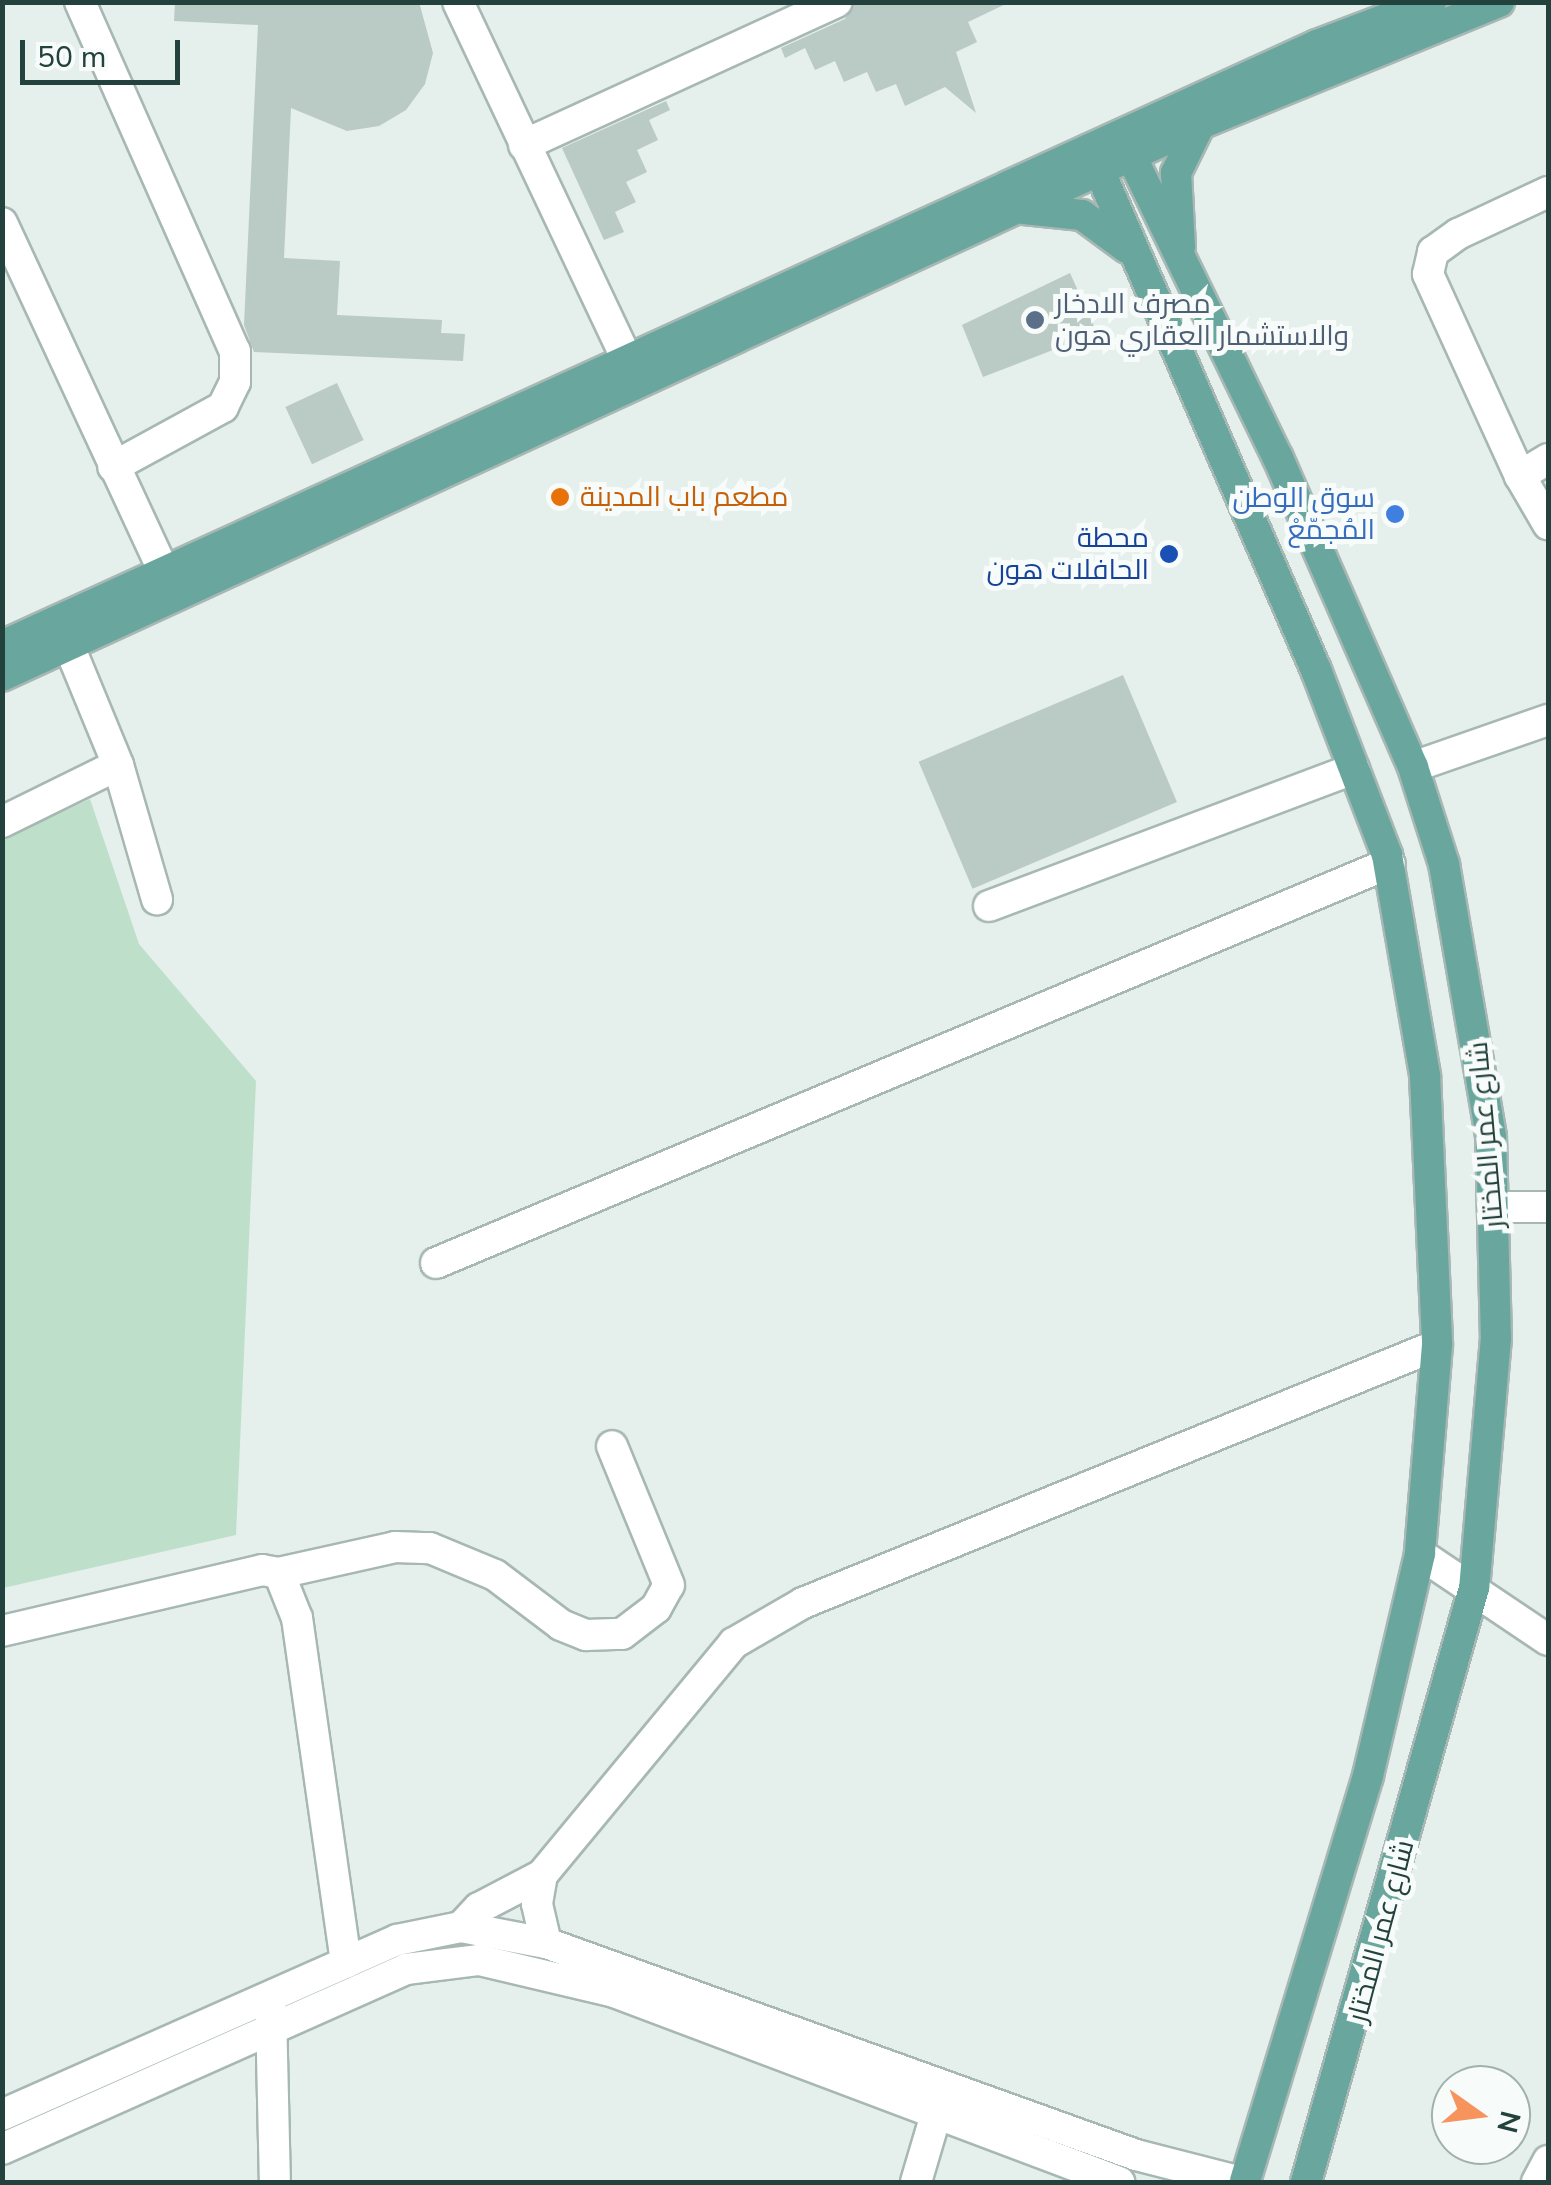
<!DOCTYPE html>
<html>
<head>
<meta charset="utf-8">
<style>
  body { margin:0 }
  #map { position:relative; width:1551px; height:2185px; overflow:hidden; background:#e5efec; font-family:"Nunito Sans",Cairo,sans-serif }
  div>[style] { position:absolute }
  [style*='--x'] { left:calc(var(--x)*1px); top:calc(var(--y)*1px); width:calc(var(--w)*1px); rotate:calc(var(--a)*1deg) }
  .green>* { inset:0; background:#bee0cb }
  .building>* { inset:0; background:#bacac5; transform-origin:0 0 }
  .roads { filter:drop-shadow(2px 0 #a7b8b4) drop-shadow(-2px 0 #a7b8b4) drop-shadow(0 2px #a7b8b4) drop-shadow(0 -2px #a7b8b4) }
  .minor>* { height:30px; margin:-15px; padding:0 15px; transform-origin:15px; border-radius:15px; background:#fff }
  .major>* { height:30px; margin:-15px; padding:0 15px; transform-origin:15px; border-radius:15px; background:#69a69d }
  .dots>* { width:28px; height:28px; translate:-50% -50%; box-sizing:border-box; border:5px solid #f7fbf9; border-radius:50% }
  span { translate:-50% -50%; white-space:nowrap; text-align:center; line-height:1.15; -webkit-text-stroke:10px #f7fbf9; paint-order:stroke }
  .service-label { font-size:28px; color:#4e5e75 }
  .left { translate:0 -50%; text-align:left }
  .food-label { font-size:28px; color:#c56008 }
  .shop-label { font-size:28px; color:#366cbe }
  .right { translate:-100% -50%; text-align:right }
  .transit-label { font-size:28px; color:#164399 }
  .street-label { font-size:28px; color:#23423d }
  .frame { position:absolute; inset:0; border:5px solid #23423d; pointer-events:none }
  .north { position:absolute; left:1431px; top:2065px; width:100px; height:100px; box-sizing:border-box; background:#f7fbf9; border:2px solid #a2b1ae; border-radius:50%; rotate:104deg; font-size:28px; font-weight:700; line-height:40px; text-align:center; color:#23423d }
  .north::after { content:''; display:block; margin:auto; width:35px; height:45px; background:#f7935c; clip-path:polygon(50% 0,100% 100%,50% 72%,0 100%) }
  .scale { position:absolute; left:20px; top:40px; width:160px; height:45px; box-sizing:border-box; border:5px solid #23423d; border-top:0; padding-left:12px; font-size:30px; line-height:35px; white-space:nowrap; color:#23423d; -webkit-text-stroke:8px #f7fbf9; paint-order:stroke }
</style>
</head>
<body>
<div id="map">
  <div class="green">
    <div style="clip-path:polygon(90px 799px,139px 944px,256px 1081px,236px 1535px,3px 1588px,3px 839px)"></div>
  </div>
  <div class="building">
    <div style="clip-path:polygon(175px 2px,419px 2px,433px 53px,425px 84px,406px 110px,379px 126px,347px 131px,291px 108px,284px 258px,340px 261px,337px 315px,442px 320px,441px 333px,465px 334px,463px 361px,254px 352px,244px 325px,258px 25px,174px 21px)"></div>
    <div style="clip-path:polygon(856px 2px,1010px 2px,968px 22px,977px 42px,956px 52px,976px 113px,945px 87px,905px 106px,896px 84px,876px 92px,867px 72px,844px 82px,835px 61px,815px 70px,805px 48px,785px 58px,781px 48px,845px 19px)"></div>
    <div style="clip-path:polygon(666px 101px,670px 110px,649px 120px,658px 140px,637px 150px,647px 172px,626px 182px,636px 202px,615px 212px,624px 232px,604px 240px,562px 148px)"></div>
    <div style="clip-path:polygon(1070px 273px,1097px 333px,983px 377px,962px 325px)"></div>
    <div style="left:337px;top:383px;width:63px;height:57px;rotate:65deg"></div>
    <div style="left:1123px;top:675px;width:138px;height:222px;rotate:67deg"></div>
  </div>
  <div class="roads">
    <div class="minor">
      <div style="--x:80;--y:2;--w:382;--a:66.1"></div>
      <div style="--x:235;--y:351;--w:31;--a:90"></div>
      <div style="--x:235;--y:382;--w:28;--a:116"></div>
      <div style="--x:223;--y:407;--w:125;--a:151.4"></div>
      <div style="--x:458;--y:2;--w:419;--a:64.7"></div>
      <div style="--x:524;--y:145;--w:344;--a:-24.6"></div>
      <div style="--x:2;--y:223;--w:407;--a:65.1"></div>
      <div style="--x:1548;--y:459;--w:33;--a:149"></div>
      <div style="--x:1520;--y:476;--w:56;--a:59.7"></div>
      <div style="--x:1520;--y:476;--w:222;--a:-114.5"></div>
      <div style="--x:1428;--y:274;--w:23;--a:-77"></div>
      <div style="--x:1433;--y:252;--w:31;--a:-36"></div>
      <div style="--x:1458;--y:234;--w:99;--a:-25"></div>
      <div style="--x:69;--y:646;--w:129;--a:67.6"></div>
      <div style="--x:118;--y:765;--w:140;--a:73.8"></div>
      <div style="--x:1413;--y:767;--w:143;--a:-19.2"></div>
      <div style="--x:2;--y:822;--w:129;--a:-26.2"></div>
      <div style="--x:989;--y:906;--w:390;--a:-20.6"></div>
      <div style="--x:1496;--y:1207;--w:52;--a:0"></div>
      <div style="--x:436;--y:1263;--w:1034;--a:-22.75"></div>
      <div style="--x:1420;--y:1554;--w:154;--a:33.9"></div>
      <div style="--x:279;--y:1573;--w:119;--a:-12.6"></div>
      <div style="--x:395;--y:1547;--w:35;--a:2"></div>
      <div style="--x:430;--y:1548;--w:70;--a:22.6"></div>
      <div style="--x:495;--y:1575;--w:83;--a:37.1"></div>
      <div style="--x:561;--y:1625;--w:27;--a:22"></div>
      <div style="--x:586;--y:1635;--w:36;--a:-2"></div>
      <div style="--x:622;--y:1634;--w:43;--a:-37.4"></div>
      <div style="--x:656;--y:1608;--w:26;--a:-61"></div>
      <div style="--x:669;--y:1585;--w:150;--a:-112.3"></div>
      <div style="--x:2;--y:1631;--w:267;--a:-13.2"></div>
      <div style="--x:262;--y:1570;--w:17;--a:10"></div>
      <div style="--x:279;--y:1573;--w:48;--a:68.2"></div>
      <div style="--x:297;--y:1618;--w:348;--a:81.9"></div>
      <div style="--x:542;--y:1875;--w:29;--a:100"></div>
      <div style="--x:537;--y:1904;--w:40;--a:77"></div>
      <div style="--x:461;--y:1927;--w:26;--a:-47"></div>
      <div style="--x:479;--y:1908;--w:71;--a:-27.6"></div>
      <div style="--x:542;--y:1875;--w:301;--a:-50.4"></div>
      <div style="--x:734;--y:1643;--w:80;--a:-30.1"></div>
      <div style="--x:803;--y:1603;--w:684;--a:-22.14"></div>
      <div style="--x:271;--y:2011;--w:171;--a:88.7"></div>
      <div style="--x:2;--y:2115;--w:432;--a:-23.9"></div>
      <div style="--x:397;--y:1940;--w:65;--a:-11.5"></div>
      <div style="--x:461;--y:1927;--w:86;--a:10.7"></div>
      <div style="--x:546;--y:1943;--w:627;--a:19.76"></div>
      <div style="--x:1136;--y:2155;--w:108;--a:14.4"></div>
      <div style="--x:2;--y:2149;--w:442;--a:-24"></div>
      <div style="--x:406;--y:1969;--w:74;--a:-7"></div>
      <div style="--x:479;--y:1960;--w:139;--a:13.3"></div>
      <div style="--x:614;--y:1992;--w:540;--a:20.62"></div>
      <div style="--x:916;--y:2182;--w:92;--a:-73.5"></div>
      <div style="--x:1537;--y:2182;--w:24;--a:-62"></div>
    </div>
    <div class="major">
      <div style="--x:1121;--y:135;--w:359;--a:64.1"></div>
      <div style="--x:1278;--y:458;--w:337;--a:66.4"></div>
      <div style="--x:1413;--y:767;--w:102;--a:72.3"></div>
      <div style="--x:1444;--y:864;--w:277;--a:80.2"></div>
      <div style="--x:1491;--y:1137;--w:201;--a:88.6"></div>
      <div style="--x:1496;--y:1338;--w:251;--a:95"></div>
      <div style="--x:1474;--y:1588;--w:617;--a:105.79"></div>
      <div style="--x:1090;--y:149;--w:568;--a:66.55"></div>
      <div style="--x:1316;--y:670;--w:198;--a:69"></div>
      <div style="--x:1387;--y:855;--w:224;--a:80.2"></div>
      <div style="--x:1425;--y:1076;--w:269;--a:87.4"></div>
      <div style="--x:1437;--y:1345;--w:210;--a:94.7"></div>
      <div style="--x:1420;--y:1554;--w:228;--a:103.2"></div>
      <div style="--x:1368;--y:1776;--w:424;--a:106.9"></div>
      <div style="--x:1024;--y:209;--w:58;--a:5.9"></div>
      <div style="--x:1082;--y:215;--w:56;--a:36.3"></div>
      <div style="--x:1180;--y:247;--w:74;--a:-93.1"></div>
      <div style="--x:1176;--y:173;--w:55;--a:-63.9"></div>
      <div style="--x:2;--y:646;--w:1446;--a:-24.56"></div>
      <div style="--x:1317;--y:45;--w:122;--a:-20.7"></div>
      <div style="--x:2;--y:676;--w:1319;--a:-24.74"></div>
      <div style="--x:1200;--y:124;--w:323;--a:-22.2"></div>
    </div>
  </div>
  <div class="dots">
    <div style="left:1035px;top:320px;background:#5c6f8a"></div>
    <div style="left:560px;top:497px;background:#e8710a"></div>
    <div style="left:1395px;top:514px;background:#3f7fe0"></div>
    <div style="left:1169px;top:554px;background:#1a4fb4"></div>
  </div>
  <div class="service-label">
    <span class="left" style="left:1055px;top:320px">مصرف الادخار<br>والاستشمار العقاري هون</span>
  </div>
  <div class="food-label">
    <span class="left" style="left:580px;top:497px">مطعم باب المدينة</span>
  </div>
  <div class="shop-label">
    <span class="right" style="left:1375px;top:514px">سوق الوطن<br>المُجمّعْ</span>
  </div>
  <div class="transit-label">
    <span class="right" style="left:1149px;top:554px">محطة<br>الحافلات هون</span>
  </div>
  <div class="street-label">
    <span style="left:1486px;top:1135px;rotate:-95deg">شارع عمر المختار</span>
    <span style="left:1381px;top:1931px;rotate:-75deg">شارع عمر المختار</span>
  </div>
  <div class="frame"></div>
  <div class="north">N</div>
  <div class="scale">50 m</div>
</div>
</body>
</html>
